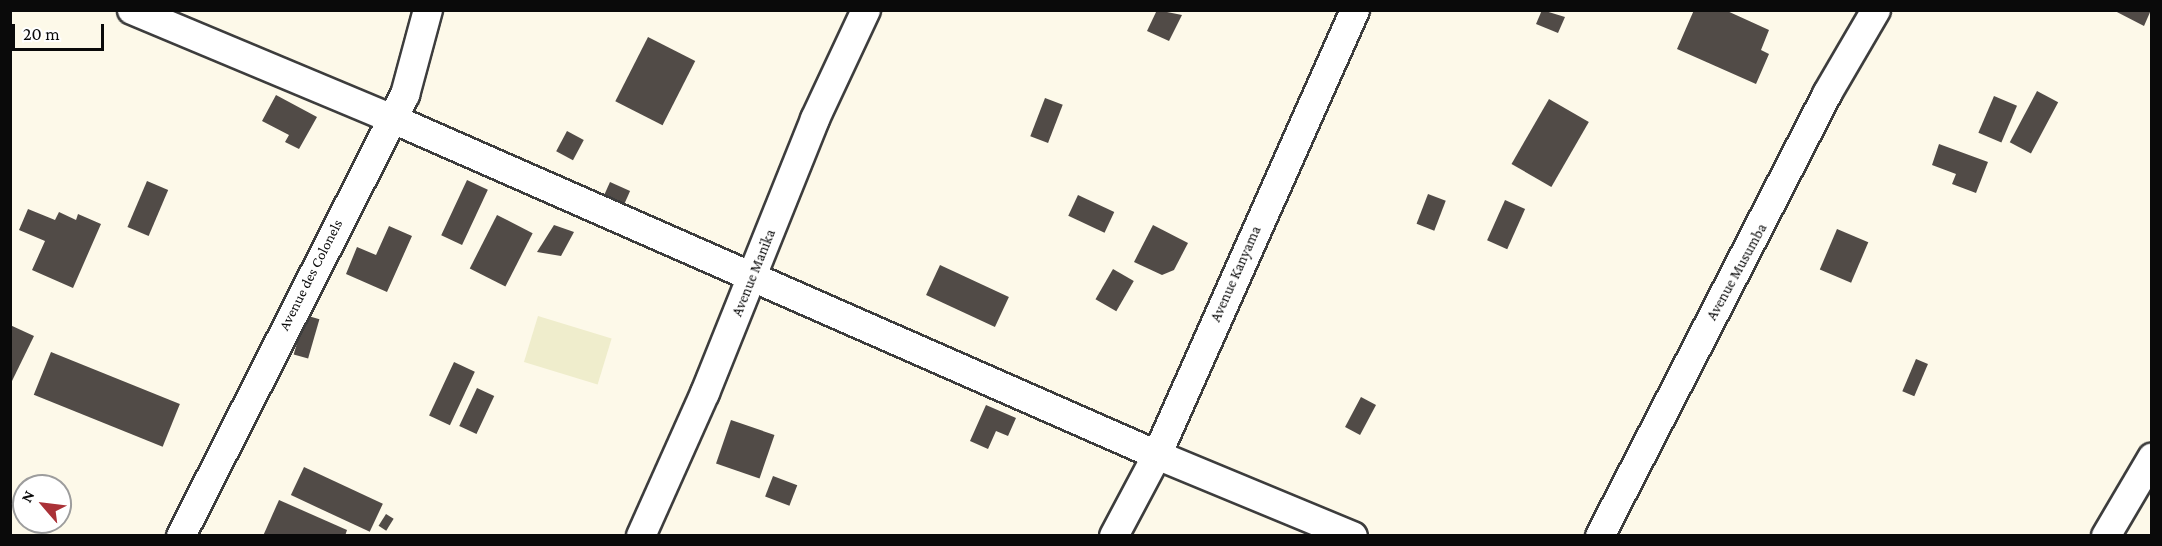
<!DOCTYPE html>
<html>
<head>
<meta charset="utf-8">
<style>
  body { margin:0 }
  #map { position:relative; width:2162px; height:546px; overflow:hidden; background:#fdf9e9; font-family:"Crimson Pro",serif }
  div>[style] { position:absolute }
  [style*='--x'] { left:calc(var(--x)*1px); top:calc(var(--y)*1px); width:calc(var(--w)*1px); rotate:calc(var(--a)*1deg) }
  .farmland>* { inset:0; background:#efedcc; transform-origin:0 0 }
  .building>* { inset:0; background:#514b47; transform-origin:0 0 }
  .roads { filter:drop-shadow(2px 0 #3d3d3d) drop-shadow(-2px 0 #3d3d3d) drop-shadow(0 2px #3d3d3d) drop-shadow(0 -2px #3d3d3d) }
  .minor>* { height:28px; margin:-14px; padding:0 14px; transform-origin:14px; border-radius:14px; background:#fff }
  span { translate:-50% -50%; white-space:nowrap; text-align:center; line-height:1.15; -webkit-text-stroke:6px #fff; paint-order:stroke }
  .street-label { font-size:15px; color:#0a0a0a }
  .frame { position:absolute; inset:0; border:12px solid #0a0a0a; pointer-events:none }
  .north { position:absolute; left:12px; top:474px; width:60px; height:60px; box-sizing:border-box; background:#fff; border:2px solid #9d9d9d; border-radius:50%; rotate:298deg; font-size:16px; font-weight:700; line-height:24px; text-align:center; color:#0a0a0a }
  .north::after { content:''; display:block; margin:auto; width:21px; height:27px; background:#aa3137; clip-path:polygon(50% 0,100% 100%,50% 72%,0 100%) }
  .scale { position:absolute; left:12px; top:24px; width:92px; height:27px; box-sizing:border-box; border:3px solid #0a0a0a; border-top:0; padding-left:8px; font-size:18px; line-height:21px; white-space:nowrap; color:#0a0a0a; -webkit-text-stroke:4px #fff; paint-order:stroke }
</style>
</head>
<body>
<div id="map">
  <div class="farmland">
    <div style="left:538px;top:316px;width:77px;height:48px;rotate:17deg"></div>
  </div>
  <div class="building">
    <div style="clip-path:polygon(1157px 10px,1182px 15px,1169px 41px,1147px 31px)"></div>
    <div style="clip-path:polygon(1542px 10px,1565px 17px,1558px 33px,1536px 24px)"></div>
    <div style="clip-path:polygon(1694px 10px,1725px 10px,1769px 30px,1761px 50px,1769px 54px,1756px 84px,1677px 49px)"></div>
    <div style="clip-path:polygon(2113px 10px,2151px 10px,2144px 26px)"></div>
    <div style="left:648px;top:37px;width:53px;height:72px;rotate:27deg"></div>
    <div style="left:2037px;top:91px;width:24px;height:58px;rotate:28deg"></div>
    <div style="clip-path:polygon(276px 95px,317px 117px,299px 149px,285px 142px,289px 135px,262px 121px)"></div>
    <div style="left:1994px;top:96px;width:25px;height:40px;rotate:23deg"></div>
    <div style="left:1045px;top:98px;width:19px;height:41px;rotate:21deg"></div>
    <div style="left:1549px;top:99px;width:46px;height:75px;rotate:30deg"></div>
    <div style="left:567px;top:131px;width:19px;height:23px;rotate:28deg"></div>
    <div style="clip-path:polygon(1939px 144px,1988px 162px,1976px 193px,1952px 184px,1956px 174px,1932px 165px)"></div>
    <div style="left:467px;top:180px;width:23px;height:61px;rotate:25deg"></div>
    <div style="left:147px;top:181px;width:23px;height:50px;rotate:23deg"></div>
    <div style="left:610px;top:182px;width:22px;height:17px;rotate:24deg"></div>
    <div style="left:1428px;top:194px;width:19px;height:32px;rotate:21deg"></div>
    <div style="left:1078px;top:195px;width:40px;height:23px;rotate:25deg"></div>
    <div style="left:1505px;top:200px;width:22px;height:44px;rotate:24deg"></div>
    <div style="clip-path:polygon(28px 209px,55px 220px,59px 212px,76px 220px,78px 214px,101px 224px,73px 288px,32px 270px,45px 241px,19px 230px)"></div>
    <div style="left:497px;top:215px;width:40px;height:60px;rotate:27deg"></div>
    <div style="clip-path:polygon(554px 225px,574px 232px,561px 256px,537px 252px)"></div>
    <div style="clip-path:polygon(1153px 225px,1188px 243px,1174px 270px,1162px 275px,1134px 262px)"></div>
    <div style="clip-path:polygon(389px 226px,412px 236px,387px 292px,346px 274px,357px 247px,376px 255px)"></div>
    <div style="left:1837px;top:229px;width:34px;height:44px;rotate:23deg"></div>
    <div style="left:940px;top:265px;width:76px;height:33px;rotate:25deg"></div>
    <div style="left:1113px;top:269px;width:24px;height:35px;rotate:30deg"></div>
    <div style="left:305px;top:315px;width:15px;height:41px;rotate:16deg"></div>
    <div style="clip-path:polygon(10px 325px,34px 336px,12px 381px,10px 380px)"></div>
    <div style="left:51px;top:352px;width:139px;height:46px;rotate:22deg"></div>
    <div style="left:1916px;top:359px;width:13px;height:35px;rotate:23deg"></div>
    <div style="left:454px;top:362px;width:23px;height:59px;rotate:25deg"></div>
    <div style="left:477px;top:388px;width:19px;height:42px;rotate:25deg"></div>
    <div style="left:1361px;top:397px;width:17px;height:34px;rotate:28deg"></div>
    <div style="clip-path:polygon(986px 405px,1016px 418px,1008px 436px,996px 431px,988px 449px,970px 441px)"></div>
    <div style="left:731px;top:420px;width:46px;height:46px;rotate:19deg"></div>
    <div style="left:304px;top:467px;width:87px;height:31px;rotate:25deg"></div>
    <div style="left:773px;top:476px;width:26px;height:22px;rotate:21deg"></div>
    <div style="clip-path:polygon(279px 500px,347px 530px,345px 536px,263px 536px)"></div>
    <div style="left:386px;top:514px;width:9px;height:14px;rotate:32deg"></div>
  </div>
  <div class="roads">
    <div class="minor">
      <div style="--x:132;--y:10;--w:283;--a:22.7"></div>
      <div style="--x:393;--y:119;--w:835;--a:23.74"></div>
      <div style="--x:1157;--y:455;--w:212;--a:22.5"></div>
      <div style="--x:181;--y:536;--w:495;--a:-63.1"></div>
      <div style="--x:405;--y:95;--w:88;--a:-74.9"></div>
      <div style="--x:641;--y:536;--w:157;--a:-65.9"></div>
      <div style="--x:705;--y:393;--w:295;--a:-68.1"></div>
      <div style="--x:815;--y:119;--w:120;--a:-64.9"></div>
      <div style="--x:1114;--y:536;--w:92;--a:-62"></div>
      <div style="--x:1157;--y:455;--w:487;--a:-66"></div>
      <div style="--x:1600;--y:536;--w:497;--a:-62.8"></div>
      <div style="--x:1827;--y:94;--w:97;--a:-59.7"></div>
      <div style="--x:2106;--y:536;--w:91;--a:-59.5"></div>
    </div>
  </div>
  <div class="street-label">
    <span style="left:1737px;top:272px;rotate:-61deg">Avenue Musumba</span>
    <span style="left:754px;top:273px;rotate:-68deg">Avenue Manika</span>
    <span style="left:1236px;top:274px;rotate:-66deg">Avenue Kanyama</span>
    <span style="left:311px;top:275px;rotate:-63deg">Avenue des Colonels</span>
  </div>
  <div class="frame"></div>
  <div class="north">N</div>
  <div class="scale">20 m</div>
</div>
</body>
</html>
